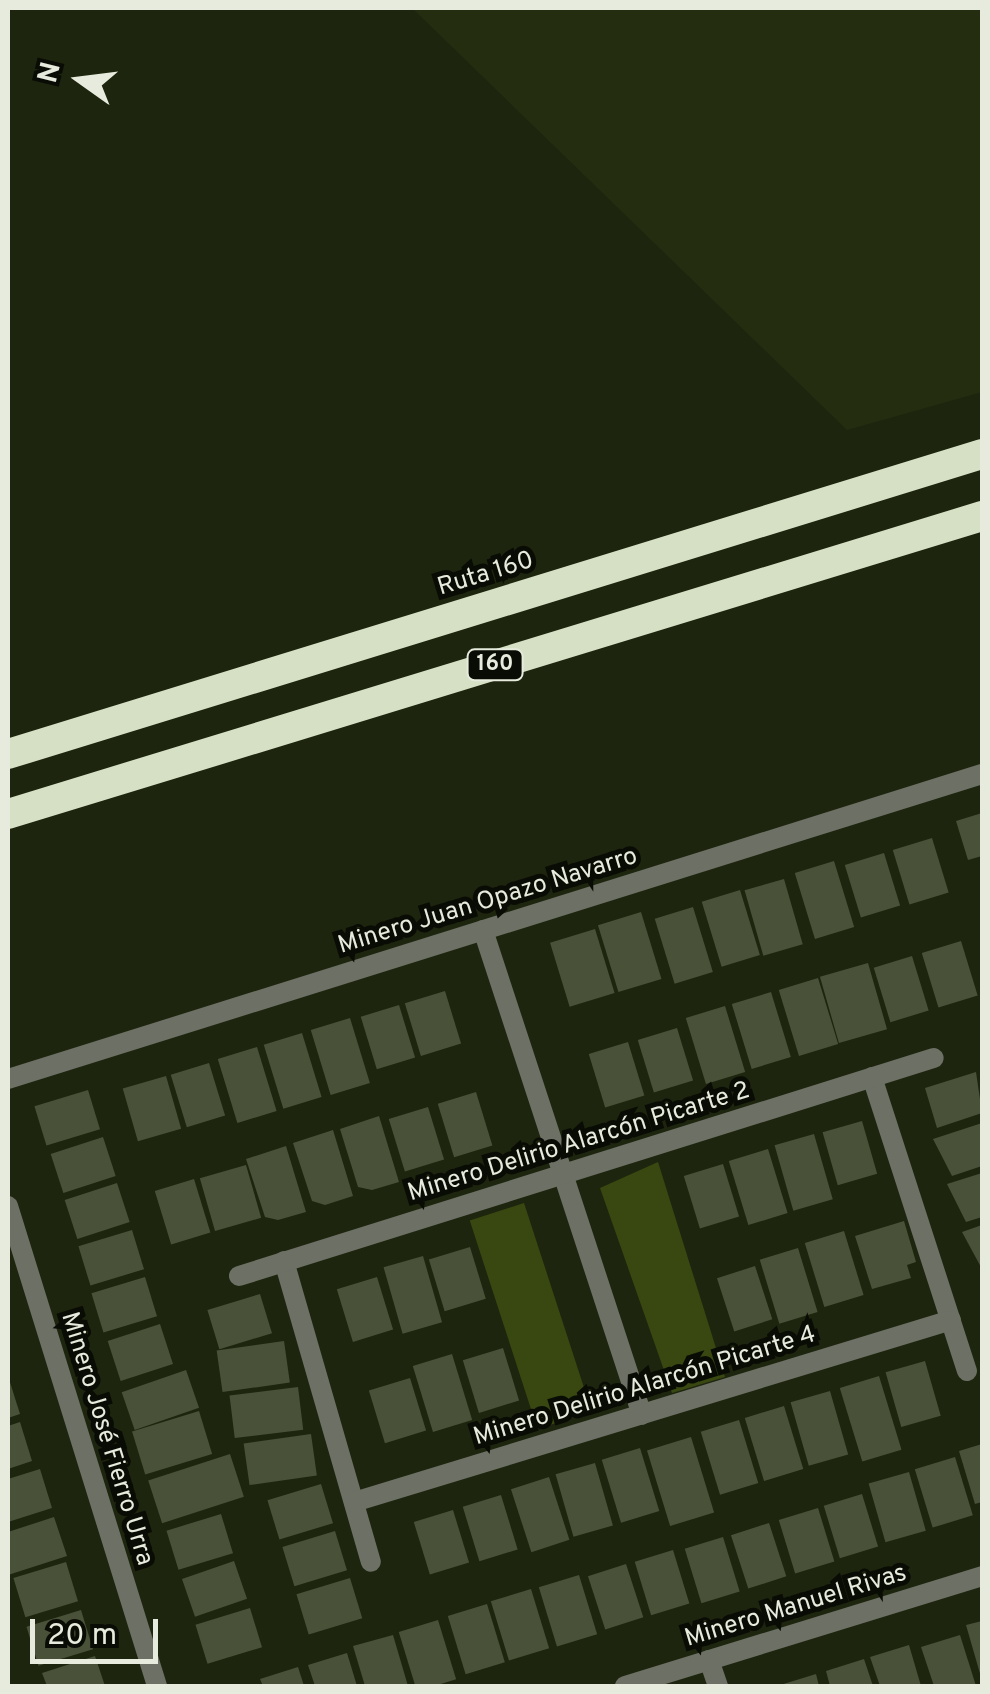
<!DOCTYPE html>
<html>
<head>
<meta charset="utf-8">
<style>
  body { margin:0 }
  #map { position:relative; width:990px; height:1694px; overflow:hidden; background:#1e250e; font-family:Overpass,sans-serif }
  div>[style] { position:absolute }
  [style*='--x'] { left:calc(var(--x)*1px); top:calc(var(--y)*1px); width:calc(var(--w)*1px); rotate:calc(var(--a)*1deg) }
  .built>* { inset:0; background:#242d10 }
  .green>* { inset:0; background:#394811; transform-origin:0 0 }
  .building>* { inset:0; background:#495139; transform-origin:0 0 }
  .street>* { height:20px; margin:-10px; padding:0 10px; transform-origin:10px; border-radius:10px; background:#6c7065 }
  .highway>* { height:30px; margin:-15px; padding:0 15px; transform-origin:15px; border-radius:15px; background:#d6e0c4 }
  span { translate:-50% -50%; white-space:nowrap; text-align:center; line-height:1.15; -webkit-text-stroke:10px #090c04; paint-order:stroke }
  .shield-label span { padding:2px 8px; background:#090c04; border:2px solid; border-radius:8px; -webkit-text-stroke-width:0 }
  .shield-label { font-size:22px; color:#e6ebdd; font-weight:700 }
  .street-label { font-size:25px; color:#e6ebdd }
  .frame { position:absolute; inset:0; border:10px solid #e6ebdd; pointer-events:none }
  .north { position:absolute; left:30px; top:30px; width:100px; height:100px; -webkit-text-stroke:8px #090c04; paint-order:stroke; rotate:284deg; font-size:28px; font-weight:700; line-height:40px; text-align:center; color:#e6ebdd }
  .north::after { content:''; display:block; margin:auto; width:35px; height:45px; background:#e6ebdd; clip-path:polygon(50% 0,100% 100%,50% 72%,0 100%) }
  .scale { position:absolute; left:30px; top:1619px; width:128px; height:45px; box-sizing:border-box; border:5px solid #e6ebdd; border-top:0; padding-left:12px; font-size:30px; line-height:35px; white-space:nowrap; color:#e6ebdd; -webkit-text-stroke:8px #090c04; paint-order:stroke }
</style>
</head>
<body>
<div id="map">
  <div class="built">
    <div style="clip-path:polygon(412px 8px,982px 8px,982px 392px,847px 430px)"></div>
  </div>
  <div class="green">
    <div style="clip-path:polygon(658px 1162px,725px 1377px,672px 1393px,600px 1188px)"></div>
    <div style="left:524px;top:1203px;width:219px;height:57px;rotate:72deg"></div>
  </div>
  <div class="building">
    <div style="clip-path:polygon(982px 813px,982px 856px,968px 860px,956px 821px)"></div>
    <div style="left:932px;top:838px;width:57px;height:41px;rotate:73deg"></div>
    <div style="left:884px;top:853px;width:55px;height:41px;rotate:73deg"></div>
    <div style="left:834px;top:861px;width:69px;height:41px;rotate:73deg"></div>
    <div style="left:784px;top:879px;width:68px;height:41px;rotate:74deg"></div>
    <div style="left:740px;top:890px;width:68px;height:40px;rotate:73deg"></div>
    <div style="left:693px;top:907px;width:68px;height:40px;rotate:73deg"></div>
    <div style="left:641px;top:912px;width:70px;height:45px;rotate:73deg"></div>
    <div style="left:595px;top:929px;width:67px;height:47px;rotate:73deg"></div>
    <div style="left:961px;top:941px;width:57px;height:41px;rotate:73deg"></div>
    <div style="left:912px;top:956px;width:57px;height:40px;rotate:73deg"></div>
    <div style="left:868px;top:963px;width:69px;height:50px;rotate:74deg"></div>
    <div style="left:818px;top:978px;width:69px;height:41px;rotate:73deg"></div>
    <div style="left:445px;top:991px;width:55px;height:42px;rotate:73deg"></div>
    <div style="left:771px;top:992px;width:68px;height:41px;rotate:73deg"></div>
    <div style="left:399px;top:1005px;width:55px;height:40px;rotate:73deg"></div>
    <div style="left:725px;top:1006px;width:69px;height:41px;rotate:73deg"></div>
    <div style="left:350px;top:1018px;width:68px;height:41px;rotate:73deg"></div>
    <div style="left:677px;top:1028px;width:55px;height:41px;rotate:73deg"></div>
    <div style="left:302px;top:1033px;width:67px;height:40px;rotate:73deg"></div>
    <div style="left:628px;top:1042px;width:56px;height:41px;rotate:73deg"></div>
    <div style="left:257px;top:1047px;width:67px;height:41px;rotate:73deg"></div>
    <div style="left:209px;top:1063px;width:55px;height:40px;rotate:73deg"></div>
    <div style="clip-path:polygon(976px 1072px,982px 1113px,937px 1128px,925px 1088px)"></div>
    <div style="left:166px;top:1076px;width:55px;height:45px;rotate:74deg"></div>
    <div style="left:88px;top:1090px;width:41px;height:56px;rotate:73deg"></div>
    <div style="left:476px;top:1092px;width:56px;height:40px;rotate:73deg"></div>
    <div style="left:428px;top:1107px;width:55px;height:41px;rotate:73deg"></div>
    <div style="clip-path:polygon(379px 1116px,399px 1182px,372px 1190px,358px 1187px,340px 1129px)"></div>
    <div style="left:862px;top:1121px;width:55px;height:41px;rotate:74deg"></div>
    <div style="clip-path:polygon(982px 1123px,982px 1166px,952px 1176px,933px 1139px)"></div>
    <div style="clip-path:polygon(333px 1130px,353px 1196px,325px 1205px,312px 1201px,293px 1143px)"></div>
    <div style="left:814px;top:1134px;width:68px;height:41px;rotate:74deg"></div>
    <div style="left:103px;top:1137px;width:41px;height:55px;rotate:72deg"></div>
    <div style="clip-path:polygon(286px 1146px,306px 1212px,278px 1220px,265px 1217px,246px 1159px)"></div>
    <div style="left:768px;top:1149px;width:67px;height:41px;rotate:73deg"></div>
    <div style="left:723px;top:1164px;width:55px;height:41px;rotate:73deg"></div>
    <div style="left:246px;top:1165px;width:55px;height:48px;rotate:74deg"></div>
    <div style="clip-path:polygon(982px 1173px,982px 1217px,966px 1222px,947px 1184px)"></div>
    <div style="left:194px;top:1179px;width:56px;height:41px;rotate:73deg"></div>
    <div style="left:117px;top:1183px;width:41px;height:55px;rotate:72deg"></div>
    <div style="clip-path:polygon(904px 1221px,916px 1262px,907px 1265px,911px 1278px,872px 1289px,855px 1236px)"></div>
    <div style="clip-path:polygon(982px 1225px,982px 1269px,962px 1232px)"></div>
    <div style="left:132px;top:1230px;width:41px;height:56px;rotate:73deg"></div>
    <div style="left:844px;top:1231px;width:67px;height:41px;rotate:73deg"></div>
    <div style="left:470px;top:1247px;width:54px;height:43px;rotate:73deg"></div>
    <div style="left:798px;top:1248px;width:67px;height:40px;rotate:73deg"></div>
    <div style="left:423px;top:1256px;width:69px;height:41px;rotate:74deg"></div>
    <div style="left:755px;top:1266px;width:56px;height:40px;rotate:72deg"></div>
    <div style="left:145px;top:1277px;width:41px;height:56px;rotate:73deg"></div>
    <div style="left:377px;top:1277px;width:55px;height:42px;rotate:73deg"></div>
    <div style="left:260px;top:1294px;width:41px;height:55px;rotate:73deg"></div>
    <div style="left:160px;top:1324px;width:42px;height:55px;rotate:72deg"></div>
    <div style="left:284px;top:1341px;width:42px;height:68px;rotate:82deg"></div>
    <div style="left:503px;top:1348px;width:55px;height:42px;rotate:73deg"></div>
    <div style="left:452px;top:1354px;width:69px;height:41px;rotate:73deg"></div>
    <div style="left:925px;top:1361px;width:57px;height:41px;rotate:74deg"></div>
    <div style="left:186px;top:1370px;width:40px;height:68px;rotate:71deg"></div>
    <div style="clip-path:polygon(8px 1376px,20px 1414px,8px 1418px)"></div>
    <div style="left:879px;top:1376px;width:77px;height:41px;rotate:73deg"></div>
    <div style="left:410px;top:1378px;width:55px;height:43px;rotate:73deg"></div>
    <div style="left:298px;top:1387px;width:43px;height:69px;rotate:83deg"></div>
    <div style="left:830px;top:1391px;width:66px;height:41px;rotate:74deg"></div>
    <div style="left:784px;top:1406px;width:66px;height:41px;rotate:73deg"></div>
    <div style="left:199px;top:1411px;width:45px;height:70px;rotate:73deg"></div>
    <div style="left:739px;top:1420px;width:66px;height:40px;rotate:73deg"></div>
    <div style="clip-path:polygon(20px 1422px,32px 1461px,8px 1469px,8px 1426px)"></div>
    <div style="left:311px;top:1434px;width:42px;height:68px;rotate:82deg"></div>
    <div style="left:691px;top:1437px;width:79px;height:46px;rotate:73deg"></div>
    <div style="clip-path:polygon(982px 1444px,982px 1502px,975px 1504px,959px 1451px)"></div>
    <div style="left:640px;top:1448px;width:66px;height:40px;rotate:73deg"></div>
    <div style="left:230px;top:1454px;width:45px;height:86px;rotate:72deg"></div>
    <div style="left:955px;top:1457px;width:61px;height:42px;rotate:73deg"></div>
    <div style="left:595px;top:1463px;width:65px;height:41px;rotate:74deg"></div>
    <div style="clip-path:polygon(40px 1469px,52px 1508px,8px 1522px,8px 1479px)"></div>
    <div style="left:909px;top:1472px;width:61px;height:42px;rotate:74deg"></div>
    <div style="left:549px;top:1477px;width:66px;height:40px;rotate:72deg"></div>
    <div style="left:321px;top:1484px;width:41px;height:56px;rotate:73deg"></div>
    <div style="left:862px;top:1494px;width:55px;height:40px;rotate:73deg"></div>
    <div style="left:501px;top:1495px;width:57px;height:40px;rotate:73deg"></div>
    <div style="left:818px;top:1508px;width:56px;height:41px;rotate:73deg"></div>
    <div style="left:453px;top:1510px;width:55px;height:41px;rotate:73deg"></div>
    <div style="left:221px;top:1514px;width:41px;height:57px;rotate:73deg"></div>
    <div style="clip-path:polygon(54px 1517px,67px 1556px,8px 1575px,8px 1532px)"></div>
    <div style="left:769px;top:1523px;width:56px;height:40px;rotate:72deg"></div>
    <div style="left:335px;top:1531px;width:41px;height:55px;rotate:73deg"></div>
    <div style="left:723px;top:1537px;width:57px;height:40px;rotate:73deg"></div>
    <div style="left:673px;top:1550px;width:56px;height:40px;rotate:73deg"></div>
    <div style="left:234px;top:1561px;width:40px;height:55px;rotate:71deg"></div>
    <div style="left:66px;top:1562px;width:41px;height:55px;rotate:73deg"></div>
    <div style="left:626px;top:1564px;width:56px;height:40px;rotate:72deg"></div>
    <div style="left:579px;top:1575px;width:62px;height:42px;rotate:73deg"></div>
    <div style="left:350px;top:1578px;width:42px;height:56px;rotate:73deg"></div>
    <div style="left:531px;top:1589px;width:62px;height:42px;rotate:73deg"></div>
    <div style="left:487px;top:1604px;width:61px;height:41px;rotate:73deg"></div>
    <div style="left:250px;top:1608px;width:41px;height:57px;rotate:73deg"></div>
    <div style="left:81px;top:1610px;width:41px;height:57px;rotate:73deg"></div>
    <div style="left:438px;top:1620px;width:62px;height:41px;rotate:73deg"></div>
    <div style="clip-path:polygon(982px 1621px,982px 1677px,981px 1677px,966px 1625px)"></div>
    <div style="clip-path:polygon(393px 1635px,408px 1686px,365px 1686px,353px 1646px)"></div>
    <div style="clip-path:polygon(960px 1635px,976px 1686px,934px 1686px,921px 1647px)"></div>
    <div style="clip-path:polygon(909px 1645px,921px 1686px,880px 1686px,870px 1657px)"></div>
    <div style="clip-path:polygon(347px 1653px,357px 1686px,315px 1686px,308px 1665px)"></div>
    <div style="clip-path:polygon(95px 1656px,105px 1686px,47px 1686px,42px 1673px)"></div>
    <div style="clip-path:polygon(864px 1659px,873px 1686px,830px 1686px,826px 1671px)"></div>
    <div style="clip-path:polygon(298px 1667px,304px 1686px,263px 1686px,260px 1679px)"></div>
    <div style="clip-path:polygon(816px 1674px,819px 1686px,777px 1686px)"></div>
  </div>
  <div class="street">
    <div style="--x:483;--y:930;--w:510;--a:71.85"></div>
    <div style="--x:872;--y:1077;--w:309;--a:72.1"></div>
    <div style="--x:8;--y:1079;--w:1021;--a:-17.39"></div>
    <div style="--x:8;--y:1206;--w:503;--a:72.75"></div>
    <div style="--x:284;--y:1261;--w:313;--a:73.9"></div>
    <div style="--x:239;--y:1276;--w:728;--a:-17.42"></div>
    <div style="--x:354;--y:1502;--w:624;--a:-16.95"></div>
    <div style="--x:709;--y:1660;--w:28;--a:71"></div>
    <div style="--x:625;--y:1686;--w:374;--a:-17.1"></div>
  </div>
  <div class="highway">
    <div style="--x:8;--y:754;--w:1019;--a:-17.12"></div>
    <div style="--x:8;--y:814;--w:1019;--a:-17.01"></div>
  </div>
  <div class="shield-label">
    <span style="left:495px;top:665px">160</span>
  </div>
  <div class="street-label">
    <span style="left:486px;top:575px;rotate:-17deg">Ruta 160</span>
    <span style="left:488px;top:902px;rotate:-17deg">Minero Juan Opazo Navarro</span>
    <span style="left:579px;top:1143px;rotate:-17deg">Minero Delirio Alarcón Picarte 2</span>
    <span style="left:645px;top:1387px;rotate:-17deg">Minero Delirio Alarcón Picarte 4</span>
    <span style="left:106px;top:1439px;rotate:73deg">Minero José Fierro Urra</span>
    <span style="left:796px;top:1607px;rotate:-17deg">Minero Manuel Rivas</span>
  </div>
  <div class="frame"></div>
  <div class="north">N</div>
  <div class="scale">20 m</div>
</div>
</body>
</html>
